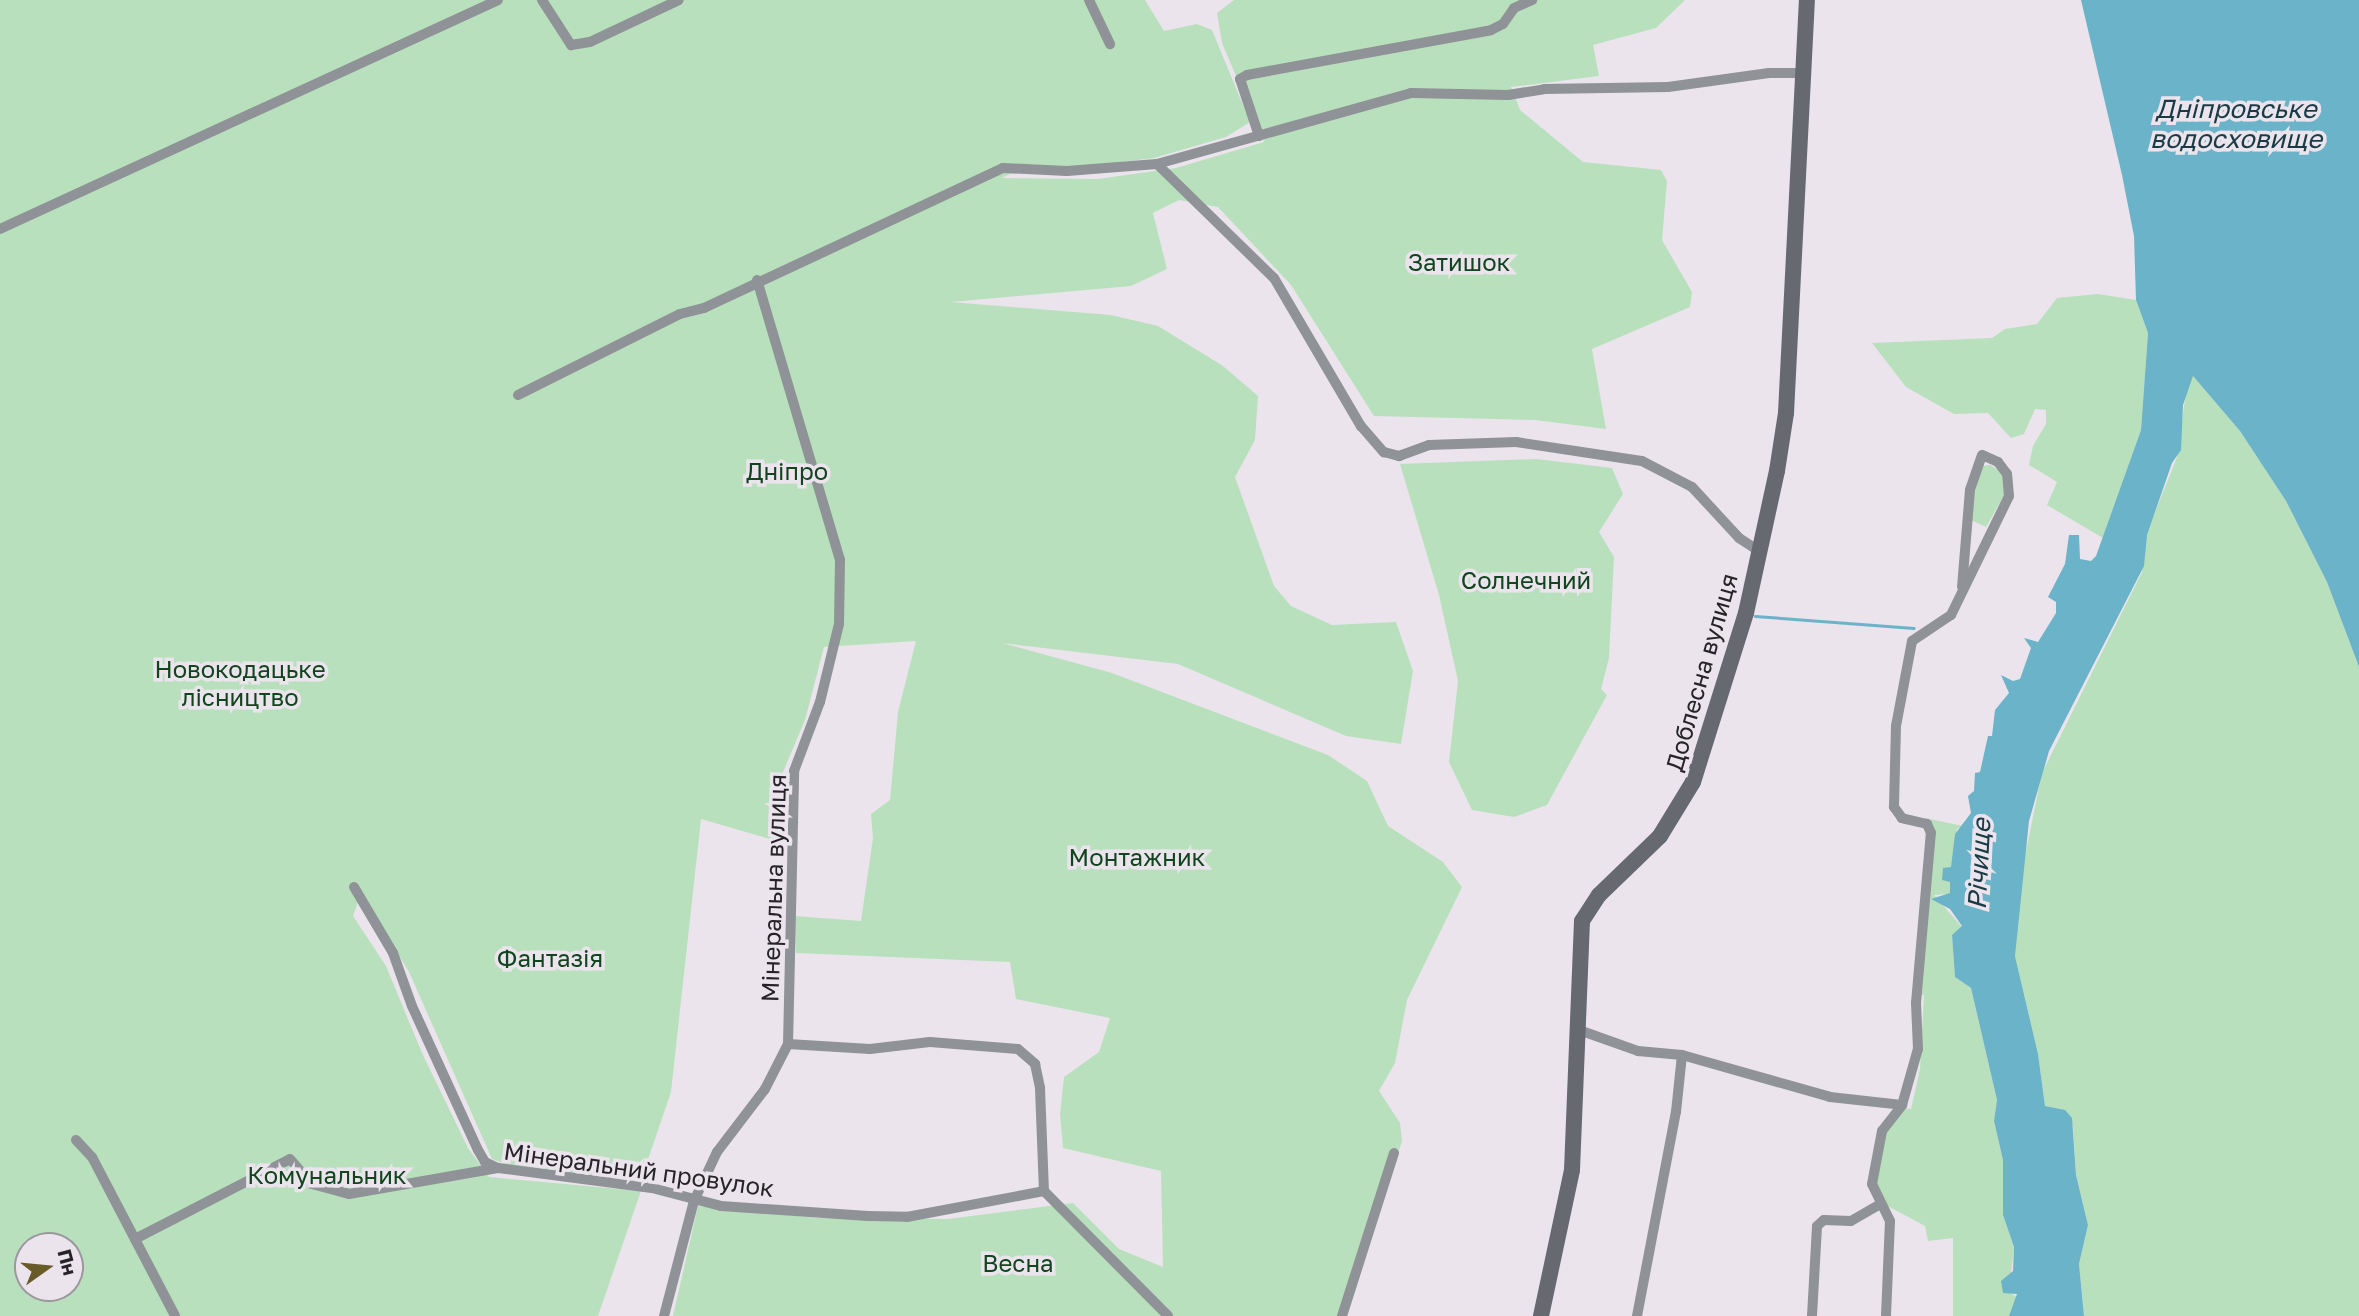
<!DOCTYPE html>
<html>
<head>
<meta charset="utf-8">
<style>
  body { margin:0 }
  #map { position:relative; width:2359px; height:1316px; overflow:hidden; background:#ebe4ed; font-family:"Golos Text",sans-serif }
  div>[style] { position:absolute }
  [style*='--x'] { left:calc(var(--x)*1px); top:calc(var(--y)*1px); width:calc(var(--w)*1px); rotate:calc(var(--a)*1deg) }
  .green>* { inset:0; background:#b9e0bd }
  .water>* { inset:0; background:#6ab3c8 }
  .stream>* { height:2.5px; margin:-1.25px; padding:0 1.25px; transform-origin:1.25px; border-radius:1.25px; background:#6ab3c8 }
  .street>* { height:10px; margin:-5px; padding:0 5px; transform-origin:5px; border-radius:5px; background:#8f9296 }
  .secondary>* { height:16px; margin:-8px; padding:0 8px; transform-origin:8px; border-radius:8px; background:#666a70 }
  span { translate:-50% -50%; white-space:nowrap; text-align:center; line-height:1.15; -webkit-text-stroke:7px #ebe4ed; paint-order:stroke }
  .park-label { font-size:24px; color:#10451d }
  .street-label { font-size:24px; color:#262427 }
  .water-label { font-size:26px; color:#183b45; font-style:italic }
  .north { position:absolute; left:14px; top:1232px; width:70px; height:70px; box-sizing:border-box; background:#ebe4ed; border:2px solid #9c979e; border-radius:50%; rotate:75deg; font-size:19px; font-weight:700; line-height:28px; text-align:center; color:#262427 }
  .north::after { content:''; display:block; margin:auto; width:24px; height:32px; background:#695b28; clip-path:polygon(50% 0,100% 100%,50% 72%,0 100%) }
</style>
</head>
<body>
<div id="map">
  <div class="green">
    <div style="clip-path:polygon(evenodd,0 0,1145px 0,1164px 31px,1197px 24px,1212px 30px,1250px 122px,1226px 137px,1154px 158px,1071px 168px,1030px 164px,1002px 178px,1098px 179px,1176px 168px,1264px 142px,1222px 43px,1217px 13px,1234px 0,1685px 0,1656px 28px,1593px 45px,1599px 76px,1511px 87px,1520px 110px,1583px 162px,1661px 170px,1667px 181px,1662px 240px,1692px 292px,1690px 307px,1592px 349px,1606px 429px,1535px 420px,1374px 416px,1291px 285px,1218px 207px,1179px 200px,1153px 213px,1167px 269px,1131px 286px,951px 302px,1111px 315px,1158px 326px,1223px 366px,1258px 396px,1255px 440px,1235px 477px,1274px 586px,1291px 606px,1332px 625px,1396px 622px,1413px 671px,1401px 744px,1346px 736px,1178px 664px,1002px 643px,1112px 673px,1328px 755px,1367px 781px,1388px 826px,1443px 862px,1462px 887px,1407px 1000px,1395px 1063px,1379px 1091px,1400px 1123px,1402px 1141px,1347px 1316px,673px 1316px,698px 1206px,817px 1218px,948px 1219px,1073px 1203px,1119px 1249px,1163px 1267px,1161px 1171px,1063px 1148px,1060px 1114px,1064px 1077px,1099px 1052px,1110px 1018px,1016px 999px,1010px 962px,796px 953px,795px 916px,861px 921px,873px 838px,871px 814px,890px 800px,898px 712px,916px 641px,824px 647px,805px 720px,783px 772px,784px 843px,701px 819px,671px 1092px,642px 1177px,602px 1179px,519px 1169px,492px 1159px,409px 972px,361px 893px,353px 916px,386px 966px,422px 1053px,468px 1148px,489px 1177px,641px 1191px,598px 1316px,0 1316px,0 0,28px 1246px,70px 1246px,70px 1288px,28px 1288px,28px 1246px)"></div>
    <div style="clip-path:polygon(2098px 294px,2136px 300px,2148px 333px,2141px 430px,2103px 538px,2047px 505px,2057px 482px,2029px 465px,2033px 446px,2046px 424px,2046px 410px,2035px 409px,2024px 434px,2011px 438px,1988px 413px,1954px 414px,1906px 387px,1872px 343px,1992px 338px,2005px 329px,2037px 324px,2057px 298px)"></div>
    <div style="clip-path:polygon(2193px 376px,2240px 431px,2286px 501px,2327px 582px,2359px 667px,2359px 1316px,2084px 1316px,2079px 1264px,2088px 1225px,2076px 1175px,2073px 1126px,2056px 1109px,2045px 1106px,2038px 1054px,2015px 956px,2020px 880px,2042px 773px,2142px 572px,2146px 535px,2177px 457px,2187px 385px)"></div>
    <div style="clip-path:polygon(1536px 459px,1612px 468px,1623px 494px,1599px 532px,1614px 557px,1609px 658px,1601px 689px,1607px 695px,1547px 805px,1514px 817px,1472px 810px,1449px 762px,1458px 681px,1439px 595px,1400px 464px)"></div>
    <div style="clip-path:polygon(1990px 465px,2002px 472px,2009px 487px,1986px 527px,1969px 519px,1981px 466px)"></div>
    <div style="clip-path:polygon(1925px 818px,1963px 826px,1957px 829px,1950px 894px,1934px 895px,1962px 927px,1952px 935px,1955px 977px,1971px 988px,1997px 1100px,1994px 1121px,2003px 1160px,2003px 1215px,2014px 1247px,2009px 1292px,2017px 1297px,2009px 1316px,1953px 1316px,1953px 1238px,1928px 1241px,1925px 1226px,1884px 1204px,1876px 1184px,1884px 1134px,1903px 1108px,1911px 1109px,1920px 1069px,1924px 995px,1913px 995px,1928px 834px)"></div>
  </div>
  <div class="water">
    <div style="clip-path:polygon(2081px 0,2359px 0,2359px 667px,2327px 582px,2286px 501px,2240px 431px,2193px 376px,2183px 405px,2181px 450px,2172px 463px,2147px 535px,2144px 566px,2049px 751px,2029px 821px,2015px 956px,2038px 1054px,2045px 1106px,2065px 1110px,2072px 1118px,2076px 1175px,2088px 1225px,2079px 1264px,2084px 1316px,2009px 1316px,2017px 1294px,2003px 1293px,2001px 1281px,2013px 1271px,2014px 1247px,2003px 1215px,2003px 1160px,1994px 1121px,1997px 1100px,1971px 988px,1955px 977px,1952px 935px,1962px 926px,1950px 909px,1931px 899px,1950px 893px,1950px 882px,1942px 880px,1943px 868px,1951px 867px,1955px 834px,1971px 813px,1968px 796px,1974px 791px,1975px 773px,1980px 772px,1988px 736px,1992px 736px,1995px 710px,2009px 693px,2001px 675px,2013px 681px,2020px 679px,2031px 648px,2024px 638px,2038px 642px,2056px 613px,2056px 602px,2048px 597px,2065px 564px,2069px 535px,2079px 535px,2080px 559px,2091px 561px,2096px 556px,2141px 430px,2148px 333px,2136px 300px,2134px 236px,2122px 175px)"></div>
  </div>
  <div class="stream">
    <div style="--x:1755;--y:616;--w:159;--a:4.3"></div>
  </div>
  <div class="street">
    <div style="--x:542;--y:0;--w:54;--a:57.2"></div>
    <div style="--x:571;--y:45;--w:19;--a:-9"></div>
    <div style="--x:590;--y:42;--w:98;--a:-25.3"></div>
    <div style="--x:1089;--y:0;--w:49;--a:64.5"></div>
    <div style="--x:1259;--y:136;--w:60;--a:-108.4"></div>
    <div style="--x:1240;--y:79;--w:8;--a:-30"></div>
    <div style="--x:1247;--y:75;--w:248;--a:-10.4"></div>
    <div style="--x:1491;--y:30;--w:13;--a:-27"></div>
    <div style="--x:1503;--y:24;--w:19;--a:-55"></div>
    <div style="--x:1514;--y:8;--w:20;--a:-24"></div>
    <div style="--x:1157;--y:164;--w:163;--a:44.3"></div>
    <div style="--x:1274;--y:278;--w:172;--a:59.6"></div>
    <div style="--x:1361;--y:426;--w:35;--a:49"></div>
    <div style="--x:1384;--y:452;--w:16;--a:15"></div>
    <div style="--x:1399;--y:456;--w:32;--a:-20"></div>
    <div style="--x:1429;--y:445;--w:87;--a:-2"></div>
    <div style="--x:1516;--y:442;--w:127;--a:8.6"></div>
    <div style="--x:1642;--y:461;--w:56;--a:27.5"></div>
    <div style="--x:1692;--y:487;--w:69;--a:47.3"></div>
    <div style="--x:1739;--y:538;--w:24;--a:33"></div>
    <div style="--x:0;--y:229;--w:548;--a:-24.69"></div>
    <div style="--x:518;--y:395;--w:181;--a:-26.6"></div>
    <div style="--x:680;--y:314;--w:25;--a:-14"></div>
    <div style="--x:704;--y:308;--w:330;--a:-25.1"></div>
    <div style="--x:1003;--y:168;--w:64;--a:2.7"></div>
    <div style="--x:1067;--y:171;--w:90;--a:-4.4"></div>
    <div style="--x:1157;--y:164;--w:264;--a:-15.6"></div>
    <div style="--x:1411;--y:93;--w:97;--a:1.2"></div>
    <div style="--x:1508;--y:95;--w:36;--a:-9"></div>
    <div style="--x:1544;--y:89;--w:124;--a:-0.9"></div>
    <div style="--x:1668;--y:87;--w:102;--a:-7.9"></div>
    <div style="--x:1769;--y:73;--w:32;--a:0"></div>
    <div style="--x:354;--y:887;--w:77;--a:59.4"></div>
    <div style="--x:393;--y:953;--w:56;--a:70.3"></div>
    <div style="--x:412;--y:1006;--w:158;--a:65.4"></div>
    <div style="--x:478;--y:1150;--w:14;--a:60"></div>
    <div style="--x:485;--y:1162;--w:14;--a:25"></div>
    <div style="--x:1579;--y:1030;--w:63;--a:19.6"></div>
    <div style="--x:1638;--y:1051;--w:44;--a:5.2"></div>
    <div style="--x:1682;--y:1055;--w:154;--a:15.8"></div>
    <div style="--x:1830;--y:1097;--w:72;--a:6.3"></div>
    <div style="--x:788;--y:1044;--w:82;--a:3.5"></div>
    <div style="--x:870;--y:1049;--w:60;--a:-6.7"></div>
    <div style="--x:930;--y:1042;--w:88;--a:4.5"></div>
    <div style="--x:1018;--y:1049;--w:23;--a:41"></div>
    <div style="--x:1035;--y:1064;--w:25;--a:78"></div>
    <div style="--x:1040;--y:1088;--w:103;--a:87.8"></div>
    <div style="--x:1044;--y:1191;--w:176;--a:45.2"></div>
    <div style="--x:76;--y:1140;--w:23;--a:47"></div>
    <div style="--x:92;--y:1157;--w:179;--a:62.4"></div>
    <div style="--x:135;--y:1239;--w:174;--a:-27.3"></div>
    <div style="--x:290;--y:1159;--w:33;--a:49"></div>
    <div style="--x:312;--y:1184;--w:38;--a:15"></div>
    <div style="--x:349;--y:1194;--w:151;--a:-9.9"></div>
    <div style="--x:498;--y:1168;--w:155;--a:7.4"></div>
    <div style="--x:652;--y:1188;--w:71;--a:14.6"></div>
    <div style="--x:721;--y:1206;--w:147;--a:3.9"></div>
    <div style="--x:868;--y:1216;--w:39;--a:1"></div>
    <div style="--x:907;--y:1217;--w:139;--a:-10.7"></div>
    <div style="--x:664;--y:1316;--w:119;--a:-75.4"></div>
    <div style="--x:694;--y:1201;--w:54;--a:-64.9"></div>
    <div style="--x:717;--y:1152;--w:79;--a:-52.7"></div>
    <div style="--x:765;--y:1089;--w:51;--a:-62.9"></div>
    <div style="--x:788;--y:1044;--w:273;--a:-88.7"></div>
    <div style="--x:794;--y:771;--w:74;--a:-69.4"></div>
    <div style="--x:820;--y:702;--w:80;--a:-76.3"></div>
    <div style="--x:839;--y:624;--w:64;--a:-89.1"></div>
    <div style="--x:840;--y:560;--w:292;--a:-106.5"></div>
    <div style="--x:1342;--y:1316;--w:171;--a:-72.3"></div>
    <div style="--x:1637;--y:1316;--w:208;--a:-79.2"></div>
    <div style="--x:1676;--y:1112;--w:57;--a:-84"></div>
    <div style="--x:1812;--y:1316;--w:90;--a:-86.8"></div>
    <div style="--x:1817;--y:1226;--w:9;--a:-41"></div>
    <div style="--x:1824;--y:1220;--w:27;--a:2"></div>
    <div style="--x:1851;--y:1221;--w:34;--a:-30"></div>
    <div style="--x:1886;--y:1316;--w:95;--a:-87.6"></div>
    <div style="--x:1890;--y:1221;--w:41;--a:-115.9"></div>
    <div style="--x:1872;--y:1184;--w:54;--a:-79.3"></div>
    <div style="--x:1882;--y:1131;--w:33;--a:-52"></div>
    <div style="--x:1902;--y:1105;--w:58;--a:-74.1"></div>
    <div style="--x:1918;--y:1049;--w:46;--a:-92.5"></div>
    <div style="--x:1916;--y:1003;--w:171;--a:-85"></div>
    <div style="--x:1931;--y:833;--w:10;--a:-114"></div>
    <div style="--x:1927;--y:824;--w:26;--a:-167"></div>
    <div style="--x:1902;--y:818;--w:14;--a:-126"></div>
    <div style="--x:1894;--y:807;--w:81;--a:-88.6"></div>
    <div style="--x:1896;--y:726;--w:86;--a:-79.3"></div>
    <div style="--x:1912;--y:641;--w:47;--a:-33.7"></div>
    <div style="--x:1951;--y:615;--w:132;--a:-64"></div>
    <div style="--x:2009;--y:496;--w:22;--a:-95"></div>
    <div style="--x:2007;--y:474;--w:15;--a:-127"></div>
    <div style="--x:1998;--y:462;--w:17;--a:-156"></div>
    <div style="--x:1982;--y:455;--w:37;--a:109"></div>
    <div style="--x:1970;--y:490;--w:97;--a:94.7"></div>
  </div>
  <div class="secondary">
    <div style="--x:1541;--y:1316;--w:149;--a:-78"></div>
    <div style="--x:1572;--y:1170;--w:249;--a:-87.7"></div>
    <div style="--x:1582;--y:921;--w:31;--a:-57"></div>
    <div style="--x:1599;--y:895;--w:85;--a:-44"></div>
    <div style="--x:1660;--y:836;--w:63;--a:-58.6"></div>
    <div style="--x:1693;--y:782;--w:177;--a:-72.6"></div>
    <div style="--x:1746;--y:613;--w:145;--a:-77.7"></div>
    <div style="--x:1777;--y:471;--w:59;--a:-81.2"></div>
    <div style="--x:1786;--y:413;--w:414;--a:-87.1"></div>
  </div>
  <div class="park-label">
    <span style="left:1459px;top:262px">Затишок</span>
    <span style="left:787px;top:471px">Дніпро</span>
    <span style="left:1526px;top:580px">Солнечний</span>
    <span style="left:240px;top:683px">Новокодацьке<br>лісництво</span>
    <span style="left:1137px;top:857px">Монтажник</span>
    <span style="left:550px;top:958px">Фантазія</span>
    <span style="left:327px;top:1175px">Комунальник</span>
    <span style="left:1018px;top:1263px">Весна</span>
  </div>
  <div class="street-label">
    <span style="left:1701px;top:672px;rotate:-74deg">Доблесна вулиця</span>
    <span style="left:773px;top:888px;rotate:-88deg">Мінеральна вулиця</span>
    <span style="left:639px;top:1169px;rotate:8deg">Мінеральний провулок</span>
  </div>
  <div class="water-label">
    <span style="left:2236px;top:124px">Дніпровське<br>водосховище</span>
    <span style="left:1979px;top:864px;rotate:-87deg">Річище</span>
  </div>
  <div class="north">Пн</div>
</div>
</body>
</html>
